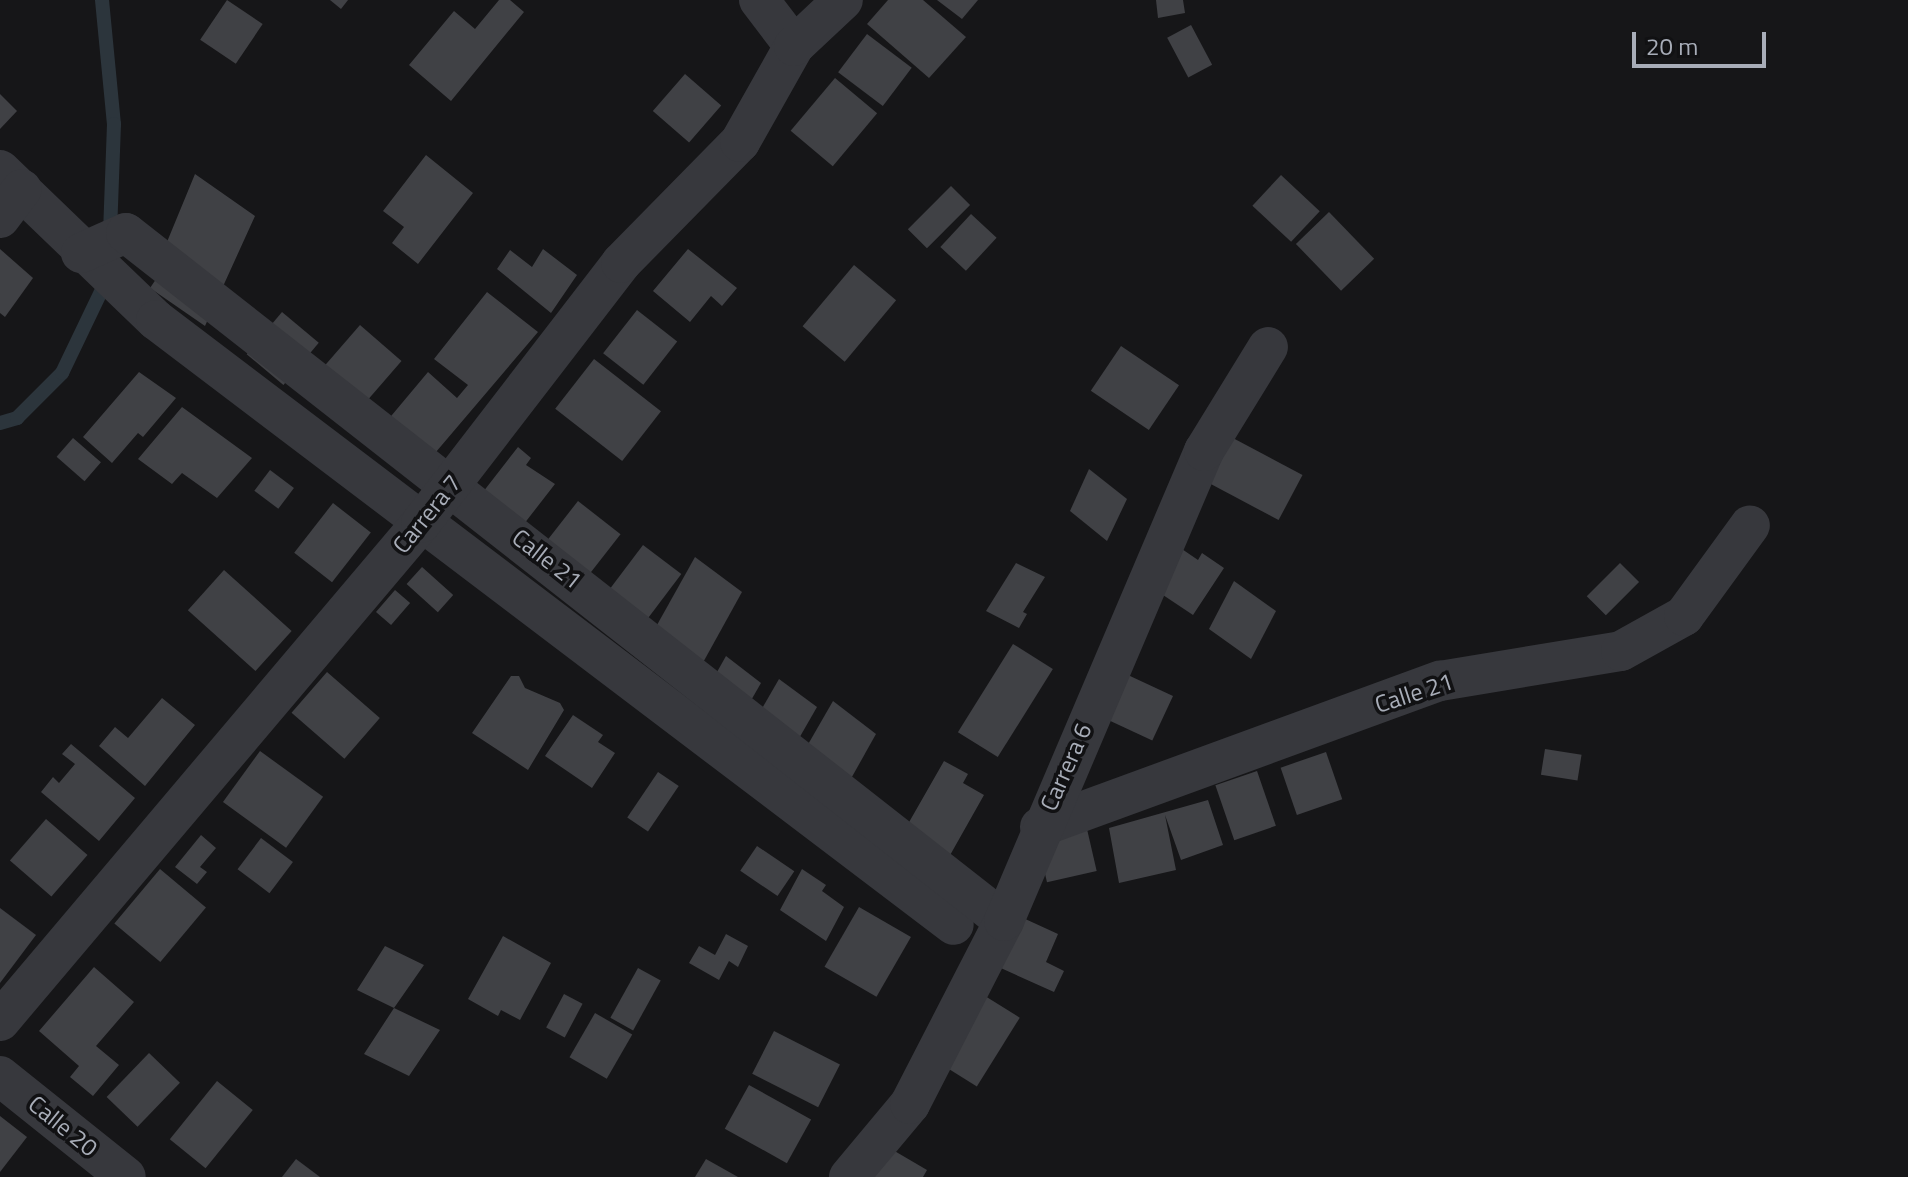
<!DOCTYPE html>
<html>
<head>
<meta charset="utf-8">
<style>
  body { margin:0 }
  #map { position:relative; width:1908px; height:1177px; overflow:hidden; background:#161618; font-family:"Titillium Web",sans-serif }
  div>[style] { position:absolute }
  [style*='--x'] { left:calc(var(--x)*1px); top:calc(var(--y)*1px); width:calc(var(--w)*1px); rotate:calc(var(--a)*1deg) }
  .stream>* { height:14px; margin:-7px; padding:0 7px; transform-origin:7px; border-radius:7px; background:#2c353c }
  .building>* { inset:0; background:#404145; transform-origin:0 0 }
  .street>* { height:40px; margin:-20px; padding:0 20px; transform-origin:20px; border-radius:20px; background:#37383d }
  span { translate:-50% -50%; white-space:nowrap; text-align:center; line-height:1.15; -webkit-text-stroke:7px #111113; paint-order:stroke }
  .street-label { font-size:24px; color:#a8adb8 }
  .scale { position:absolute; left:1632px; top:32px; width:134px; height:36px; box-sizing:border-box; border:4px solid #a8adb8; border-top:0; padding-left:10px; font-size:24px; line-height:28px; white-space:nowrap; color:#a8adb8; -webkit-text-stroke:6px #111113; paint-order:stroke }
</style>
</head>
<body>
<div id="map">
  <div class="stream">
    <div style="--x:102;--y:0;--w:125;--a:84.5"></div>
    <div style="--x:114;--y:124;--w:111;--a:92.1"></div>
    <div style="--x:0;--y:423;--w:18;--a:-16"></div>
    <div style="--x:17;--y:418;--w:64;--a:-45"></div>
    <div style="--x:62;--y:373;--w:104;--a:-64.4"></div>
  </div>
  <div class="building">
    <div style="left:227px;top:0;width:43px;height:48px;rotate:34deg"></div>
    <div style="clip-path:polygon(330px 0,348px 0,341px 9px)"></div>
    <div style="clip-path:polygon(499px 0,510px 0,524px 12px,451px 101px,409px 65px,454px 11px,475px 29px)"></div>
    <div style="clip-path:polygon(888px 0,923px 0,966px 37px,929px 78px,867px 24px)"></div>
    <div style="clip-path:polygon(937px 0,978px 0,962px 19px)"></div>
    <div style="clip-path:polygon(1156px 0,1183px 0,1185px 13px,1158px 18px)"></div>
    <div style="left:1191px;top:25px;width:45px;height:27px;rotate:62deg"></div>
    <div style="left:867px;top:34px;width:56px;height:48px;rotate:37deg"></div>
    <div style="left:685px;top:74px;width:48px;height:49px;rotate:41deg"></div>
    <div style="left:835px;top:78px;width:55px;height:69px;rotate:40deg"></div>
    <div style="clip-path:polygon(0 94px,17px 111px,0 129px)"></div>
    <div style="clip-path:polygon(426px 155px,473px 193px,418px 264px,392px 243px,404px 227px,383px 211px)"></div>
    <div style="clip-path:polygon(195px 174px,255px 216px,205px 326px,150px 288px,169px 260px,162px 254px)"></div>
    <div style="left:1281px;top:175px;width:53px;height:42px;rotate:43deg"></div>
    <div style="left:951px;top:186px;width:27px;height:61px;rotate:45deg"></div>
    <div style="left:1329px;top:212px;width:65px;height:46px;rotate:46deg"></div>
    <div style="left:971px;top:214px;width:35px;height:45px;rotate:43deg"></div>
    <div style="clip-path:polygon(0 249px,33px 278px,5px 317px,0 313px)"></div>
    <div style="clip-path:polygon(543px 249px,577px 275px,551px 313px,497px 269px,510px 250px,532px 267px)"></div>
    <div style="clip-path:polygon(688px 249px,737px 288px,722px 306px,711px 296px,690px 322px,653px 291px)"></div>
    <div style="left:854px;top:265px;width:55px;height:80px;rotate:40deg"></div>
    <div style="clip-path:polygon(487px 292px,538px 332px,413px 479px,371px 440px,428px 372px,457px 398px,468px 385px,434px 359px)"></div>
    <div style="left:637px;top:310px;width:51px;height:55px;rotate:38deg"></div>
    <div style="left:282px;top:312px;width:48px;height:55px;rotate:40deg"></div>
    <div style="left:360px;top:325px;width:55px;height:80px;rotate:41deg"></div>
    <div style="left:1121px;top:346px;width:70px;height:54px;rotate:34deg"></div>
    <div style="left:594px;top:359px;width:85px;height:63px;rotate:38deg"></div>
    <div style="clip-path:polygon(139px 372px,176px 398px,143px 437px,138px 433px,112px 463px,83px 437px)"></div>
    <div style="clip-path:polygon(182px 407px,252px 458px,217px 498px,182px 473px,172px 484px,138px 459px)"></div>
    <div style="left:1231px;top:437px;width:81px;height:51px;rotate:28deg"></div>
    <div style="left:73px;top:438px;width:37px;height:25px;rotate:41deg"></div>
    <div style="clip-path:polygon(518px 447px,531px 458px,526px 465px,555px 484px,503px 551px,462px 519px)"></div>
    <div style="clip-path:polygon(1089px 469px,1127px 499px,1107px 541px,1070px 511px)"></div>
    <div style="left:270px;top:470px;width:30px;height:26px;rotate:37deg"></div>
    <div style="left:578px;top:501px;width:54px;height:80px;rotate:38deg"></div>
    <div style="left:333px;top:503px;width:48px;height:63px;rotate:38deg"></div>
    <div style="left:643px;top:545px;width:48px;height:84px;rotate:37deg"></div>
    <div style="clip-path:polygon(1176px 545px,1198px 560px,1202px 553px,1224px 568px,1193px 615px,1148px 585px)"></div>
    <div style="clip-path:polygon(695px 557px,742px 592px,690px 686px,643px 650px)"></div>
    <div style="clip-path:polygon(1016px 563px,1045px 577px,1023px 612px,1027px 614px,1019px 628px,986px 611px)"></div>
    <div style="left:1620px;top:563px;width:27px;height:47px;rotate:45deg"></div>
    <div style="left:422px;top:567px;width:42px;height:23px;rotate:42deg"></div>
    <div style="left:224px;top:570px;width:91px;height:54px;rotate:42deg"></div>
    <div style="clip-path:polygon(1234px 581px,1276px 611px,1251px 659px,1209px 629px)"></div>
    <div style="left:395px;top:590px;width:20px;height:29px;rotate:41deg"></div>
    <div style="left:1013px;top:644px;width:47px;height:104px;rotate:32deg"></div>
    <div style="clip-path:polygon(726px 656px,761px 683px,738px 723px,703px 697px)"></div>
    <div style="left:1115px;top:669px;width:64px;height:49px;rotate:25deg"></div>
    <div style="left:327px;top:672px;width:70px;height:54px;rotate:41deg"></div>
    <div style="clip-path:polygon(511px 676px,519px 676px,525px 688px,560px 703px,564px 710px,528px 770px,472px 733px)"></div>
    <div style="clip-path:polygon(779px 679px,817px 707px,786px 761px,749px 731px)"></div>
    <div style="clip-path:polygon(162px 698px,195px 725px,145px 786px,99px 746px,115px 727px,128px 738px)"></div>
    <div style="clip-path:polygon(833px 701px,876px 734px,839px 800px,795px 767px)"></div>
    <div style="clip-path:polygon(573px 715px,603px 735px,598px 742px,615px 753px,592px 788px,545px 756px)"></div>
    <div style="clip-path:polygon(71px 744px,135px 798px,99px 841px,41px 792px,53px 777px,59px 783px,75px 764px,62px 754px)"></div>
    <div style="left:1545px;top:749px;width:37px;height:26px;rotate:9deg"></div>
    <div style="left:260px;top:751px;width:78px;height:63px;rotate:36deg"></div>
    <div style="left:1326px;top:752px;width:50px;height:48px;rotate:71deg"></div>
    <div style="clip-path:polygon(944px 761px,968px 774px,963px 783px,984px 795px,949px 857px,904px 831px)"></div>
    <div style="left:1257px;top:771px;width:58px;height:44px;rotate:71deg"></div>
    <div style="left:658px;top:772px;width:25px;height:55px;rotate:34deg"></div>
    <div style="clip-path:polygon(1208px 800px,1223px 845px,1181px 860px,1165px 815px,1176px 870px,1119px 883px,1109px 828px)"></div>
    <div style="left:46px;top:819px;width:55px;height:55px;rotate:41deg"></div>
    <div style="left:1087px;top:829px;width:43px;height:51px;rotate:77deg"></div>
    <div style="clip-path:polygon(201px 835px,216px 848px,200px 867px,207px 872px,197px 884px,175px 867px)"></div>
    <div style="left:261px;top:838px;width:40px;height:39px;rotate:37deg"></div>
    <div style="left:757px;top:846px;width:45px;height:30px;rotate:34deg"></div>
    <div style="left:160px;top:869px;width:60px;height:71px;rotate:40deg"></div>
    <div style="clip-path:polygon(802px 869px,826px 885px,822px 891px,844px 907px,826px 941px,780px 910px)"></div>
    <div style="clip-path:polygon(997px 906px,1058px 934px,1046px 962px,1064px 971px,1054px 992px,974px 956px)"></div>
    <div style="left:859px;top:907px;width:60px;height:69px;rotate:30deg"></div>
    <div style="clip-path:polygon(0 908px,36px 935px,0 983px)"></div>
    <div style="clip-path:polygon(726px 934px,748px 946px,738px 967px,729px 961px,719px 980px,689px 963px,699px 946px,715px 955px)"></div>
    <div style="clip-path:polygon(503px 936px,551px 963px,520px 1020px,501px 1010px,498px 1016px,468px 999px)"></div>
    <div style="clip-path:polygon(385px 946px,424px 965px,394px 1008px,440px 1030px,409px 1076px,364px 1054px,394px 1008px,357px 990px)"></div>
    <div style="clip-path:polygon(94px 967px,134px 1002px,96px 1046px,119px 1065px,93px 1096px,70px 1077px,79px 1066px,39px 1031px)"></div>
    <div style="left:638px;top:968px;width:26px;height:57px;rotate:29deg"></div>
    <div style="left:564px;top:994px;width:21px;height:38px;rotate:28deg"></div>
    <div style="left:985px;top:996px;width:41px;height:81px;rotate:32deg"></div>
    <div style="left:595px;top:1013px;width:43px;height:51px;rotate:30deg"></div>
    <div style="left:774px;top:1031px;width:74px;height:48px;rotate:27deg"></div>
    <div style="left:149px;top:1053px;width:43px;height:61px;rotate:44deg"></div>
    <div style="left:217px;top:1081px;width:46px;height:75px;rotate:39deg"></div>
    <div style="left:749px;top:1085px;width:71px;height:50px;rotate:29deg"></div>
    <div style="clip-path:polygon(0 1116px,27px 1137px,0 1172px)"></div>
    <div style="clip-path:polygon(886px 1146px,927px 1170px,923px 1177px,868px 1177px)"></div>
    <div style="clip-path:polygon(296px 1159px,320px 1177px,282px 1177px)"></div>
    <div style="clip-path:polygon(706px 1159px,738px 1177px,695px 1177px)"></div>
  </div>
  <div class="street">
    <div style="--x:759;--y:0;--w:58;--a:52.7"></div>
    <div style="--x:0;--y:170;--w:216;--a:43.9"></div>
    <div style="--x:156;--y:320;--w:1001;--a:37.17"></div>
    <div style="--x:0;--y:218;--w:36;--a:-53"></div>
    <div style="--x:81;--y:253;--w:49;--a:-24"></div>
    <div style="--x:126;--y:233;--w:1115;--a:38.08"></div>
    <div style="--x:1040;--y:827;--w:426;--a:-20.1"></div>
    <div style="--x:1440;--y:681;--w:183;--a:-9.4"></div>
    <div style="--x:1621;--y:651;--w:72;--a:-29.1"></div>
    <div style="--x:1684;--y:616;--w:112;--a:-54"></div>
    <div style="--x:0;--y:1021;--w:652;--a:-49.79"></div>
    <div style="--x:421;--y:523;--w:328;--a:-52.4"></div>
    <div style="--x:621;--y:263;--w:170;--a:-45.5"></div>
    <div style="--x:740;--y:142;--w:110;--a:-60.6"></div>
    <div style="--x:794;--y:46;--w:67;--a:-43.2"></div>
    <div style="--x:0;--y:1076;--w:161;--a:38.7"></div>
    <div style="--x:849;--y:1177;--w:95;--a:-50.1"></div>
    <div style="--x:910;--y:1104;--w:206;--a:-62.8"></div>
    <div style="--x:1004;--y:921;--w:511;--a:-66.95"></div>
    <div style="--x:1204;--y:451;--w:122;--a:-58.4"></div>
  </div>
  <div class="street-label">
    <span style="left:427px;top:514px;rotate:-51deg">Carrera 7</span>
    <span style="left:547px;top:559px;rotate:38deg">Calle 21</span>
    <span style="left:1414px;top:693px;rotate:-18deg">Calle 21</span>
    <span style="left:1066px;top:767px;rotate:-66deg">Carrera 6</span>
    <span style="left:63px;top:1126px;rotate:39deg">Calle 20</span>
  </div>
  <div class="scale">20 m</div>
</div>
</body>
</html>
